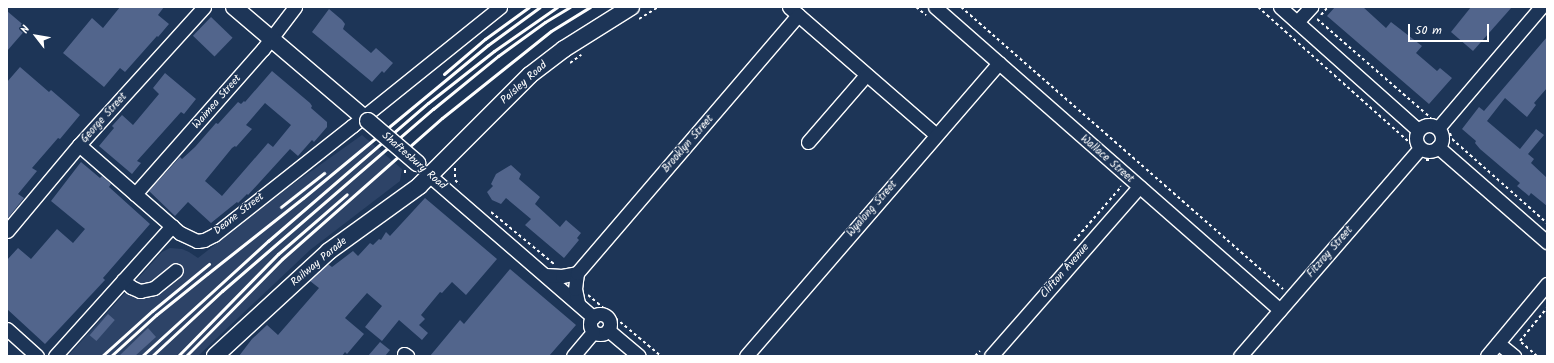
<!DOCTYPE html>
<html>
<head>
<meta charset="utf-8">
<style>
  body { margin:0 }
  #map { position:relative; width:1554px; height:363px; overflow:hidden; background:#1d3557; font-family:Kalam,sans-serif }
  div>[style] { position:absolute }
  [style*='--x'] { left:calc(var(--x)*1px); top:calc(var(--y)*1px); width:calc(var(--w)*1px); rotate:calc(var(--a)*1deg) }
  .built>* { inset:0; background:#2d4367 }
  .building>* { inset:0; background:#52658c; transform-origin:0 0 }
  .path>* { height:2px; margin-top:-1px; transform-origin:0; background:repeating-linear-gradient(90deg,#fff 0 3px,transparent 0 6px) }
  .roads { filter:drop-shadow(1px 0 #fff) drop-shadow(-1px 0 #fff) drop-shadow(0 1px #fff) drop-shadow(0 -1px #fff) }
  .minor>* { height:13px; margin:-6.5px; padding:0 6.5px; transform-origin:6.5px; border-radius:6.5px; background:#1d3557 }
  .minor>.ring { margin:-6.5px; padding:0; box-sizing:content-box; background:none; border:13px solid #1d3557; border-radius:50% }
  .major>* { height:16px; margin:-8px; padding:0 8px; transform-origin:8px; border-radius:8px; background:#1d3557 }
  .rail>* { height:3px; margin:-1.5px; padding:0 1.5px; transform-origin:1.5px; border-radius:1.5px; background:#fff }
  .bridges { filter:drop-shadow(1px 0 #fff) drop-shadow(-1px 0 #fff) drop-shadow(0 1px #fff) drop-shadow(0 -1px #fff) }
  .major-bridge>* { height:16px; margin:-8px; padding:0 8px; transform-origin:8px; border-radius:8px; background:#1d3557 }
  span { translate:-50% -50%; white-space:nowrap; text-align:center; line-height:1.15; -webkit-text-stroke:3px #1d3557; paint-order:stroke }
  .street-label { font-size:11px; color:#fff }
  .frame { position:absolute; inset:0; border:8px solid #fff; pointer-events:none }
  .north { position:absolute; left:16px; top:16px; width:40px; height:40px; -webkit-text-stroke:3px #1d3557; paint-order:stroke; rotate:301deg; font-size:11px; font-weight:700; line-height:16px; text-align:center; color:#fff }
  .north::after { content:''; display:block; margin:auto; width:14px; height:18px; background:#fff; clip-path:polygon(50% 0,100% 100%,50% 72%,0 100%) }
  .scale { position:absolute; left:1408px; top:24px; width:81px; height:18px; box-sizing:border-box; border:2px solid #fff; border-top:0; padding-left:5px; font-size:12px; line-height:14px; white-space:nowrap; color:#fff; -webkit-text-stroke:3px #1d3557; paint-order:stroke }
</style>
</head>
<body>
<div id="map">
  <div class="built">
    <div style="clip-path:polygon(362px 135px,402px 169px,400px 181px,310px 250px,198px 356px,68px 356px,162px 252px,170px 248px,182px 249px,189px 252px,198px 258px,289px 187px)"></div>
  </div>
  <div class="building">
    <div style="clip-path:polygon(120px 7px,164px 7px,158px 15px,169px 24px,158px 37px,157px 36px,125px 72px,120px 68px,104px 87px,63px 53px,92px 18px,103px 28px)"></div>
    <div style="clip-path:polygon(1335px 7px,1363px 7px,1386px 28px,1391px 22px,1422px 46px,1416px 53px,1437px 71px,1440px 68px,1452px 78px,1429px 104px,1327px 16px)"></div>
    <div style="clip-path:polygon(1471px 7px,1512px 7px,1473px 51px,1451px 32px)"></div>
    <div style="clip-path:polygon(329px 9px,342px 20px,345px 24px,343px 29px,371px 53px,376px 48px,393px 63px,384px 73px,382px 71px,372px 82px,312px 32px)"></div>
    <div style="clip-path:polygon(7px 11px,27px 28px,7px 51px)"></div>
    <div style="left:211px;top:17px;width:30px;height:26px;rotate:44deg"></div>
    <div style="clip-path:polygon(1547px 37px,1547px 88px,1534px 103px,1536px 105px,1527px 117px,1505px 98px,1487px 121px,1520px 149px,1536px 129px,1544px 135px,1528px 154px,1534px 159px,1531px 163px,1547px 178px,1547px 206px,1531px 193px,1529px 196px,1517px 186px,1520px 183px,1480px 149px,1475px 143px,1476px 141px,1462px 129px,1479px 107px,1484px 111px)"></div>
    <div style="clip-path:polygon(20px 67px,49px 92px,51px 90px,80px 115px,60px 139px,58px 138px,32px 168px,37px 171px,18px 194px,24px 198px,7px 219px,7px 82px)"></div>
    <div style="clip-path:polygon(evenodd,272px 71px,310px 103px,312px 106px,311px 108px,327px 122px,327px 127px,314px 142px,312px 140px,298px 156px,290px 149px,248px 195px,247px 194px,238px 203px,237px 202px,211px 223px,188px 202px,175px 216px,149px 191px,180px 157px,182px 159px,195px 147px,216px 123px,218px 124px,238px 102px,241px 104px,244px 101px,245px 102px,272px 71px,265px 103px,291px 125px,273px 147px,268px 143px,222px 196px,205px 181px,232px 148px,235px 146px,236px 147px,252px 129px,246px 125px,265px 103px)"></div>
    <div style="clip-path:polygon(165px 73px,196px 99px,184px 114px,181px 112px,137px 161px,141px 163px,132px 174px,99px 146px,114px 128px,112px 126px,122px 115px,133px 125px,159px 94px,153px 88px)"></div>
    <div style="clip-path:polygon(81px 162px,100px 178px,102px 176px,111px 184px,109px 187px,150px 224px,103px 278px,105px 280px,45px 344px,7px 309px,7px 260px,18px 248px,31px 259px,57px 229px,73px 243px,85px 229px,51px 201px)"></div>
    <div style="clip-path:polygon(511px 165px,521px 174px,519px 179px,540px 197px,535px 204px,560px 227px,566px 220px,581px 233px,577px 238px,579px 240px,564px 258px,525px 225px,531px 219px,506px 198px,501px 204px,492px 200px,487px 192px,493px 186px,491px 184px,496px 174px)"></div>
    <div style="clip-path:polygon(425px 198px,497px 259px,466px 295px,452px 282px,442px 293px,440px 292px,421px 315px,425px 319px,419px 325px,428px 333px,422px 340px,399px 320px,382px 341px,365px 327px,382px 306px,367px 293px,345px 318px,364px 334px,347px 354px,345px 352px,342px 356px,239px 356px,252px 339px,267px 325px,278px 335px,319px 288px,310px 281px,328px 264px,332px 267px,353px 251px,358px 256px,370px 243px,373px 245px,379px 239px,381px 240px,386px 232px,390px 236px)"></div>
    <div style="clip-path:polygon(510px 269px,576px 325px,549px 356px,430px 356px,460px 320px,464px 324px)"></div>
    <div style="left:108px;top:314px;width:9px;height:28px;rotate:41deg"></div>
    <div style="clip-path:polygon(148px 328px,156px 337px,135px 356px,119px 356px)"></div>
    <div style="clip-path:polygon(380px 342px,390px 350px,385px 356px,368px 356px)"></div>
  </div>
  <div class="path">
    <div style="--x:916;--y:7;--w:13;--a:39"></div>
    <div style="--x:961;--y:7;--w:428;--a:41.2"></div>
    <div style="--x:1258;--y:7;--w:204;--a:41.8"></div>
    <div style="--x:1321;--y:15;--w:11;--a:-49"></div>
    <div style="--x:639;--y:19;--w:22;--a:-32"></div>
    <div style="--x:1317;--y:19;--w:151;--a:41"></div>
    <div style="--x:570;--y:63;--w:14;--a:-36"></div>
    <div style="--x:1450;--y:133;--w:6;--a:72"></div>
    <div style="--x:1452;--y:139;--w:127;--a:41.5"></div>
    <div style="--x:1426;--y:160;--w:6;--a:0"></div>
    <div style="--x:455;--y:168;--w:12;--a:90"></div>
    <div style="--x:455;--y:180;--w:6;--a:45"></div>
    <div style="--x:405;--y:170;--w:6;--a:90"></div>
    <div style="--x:491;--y:212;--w:82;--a:39.5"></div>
    <div style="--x:1074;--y:241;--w:72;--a:-49"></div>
    <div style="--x:1121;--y:187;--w:1;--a:-135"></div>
    <div style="--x:588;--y:295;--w:95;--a:39.9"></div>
    <div style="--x:975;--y:356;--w:7;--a:-45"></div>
    <div style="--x:1537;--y:356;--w:23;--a:-139"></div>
    <div style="--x:1520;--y:341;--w:43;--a:-50.7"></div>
  </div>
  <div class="roads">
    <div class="minor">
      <div style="--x:789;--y:7;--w:195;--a:41"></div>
      <div style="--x:935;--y:7;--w:459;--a:41.3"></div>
      <div style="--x:1280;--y:7;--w:185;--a:41.7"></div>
      <div style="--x:1297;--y:22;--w:21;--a:-47"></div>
      <div class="ring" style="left:1416px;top:125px;width:13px;height:13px"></div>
      <div style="--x:1438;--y:128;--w:159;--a:-49.6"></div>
      <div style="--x:808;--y:142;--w:89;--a:-49.1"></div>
      <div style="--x:79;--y:145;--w:134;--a:41.1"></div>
      <div style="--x:180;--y:233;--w:19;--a:25"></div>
      <div style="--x:197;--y:241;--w:7;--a:-8"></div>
      <div style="--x:204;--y:240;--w:11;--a:-27"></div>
      <div style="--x:214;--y:235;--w:176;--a:-38.3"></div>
      <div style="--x:352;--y:126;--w:190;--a:-38.8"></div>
      <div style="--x:1438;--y:147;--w:145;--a:41.1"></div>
      <div style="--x:430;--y:176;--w:216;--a:40.9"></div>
      <div style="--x:135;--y:194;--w:193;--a:-48.6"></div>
      <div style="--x:263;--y:49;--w:53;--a:-52.7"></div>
      <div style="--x:7;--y:231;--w:112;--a:-50.1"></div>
      <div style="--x:79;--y:145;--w:186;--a:-47.8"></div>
      <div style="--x:545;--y:275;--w:17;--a:3"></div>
      <div style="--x:562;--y:276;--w:15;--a:-11"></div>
      <div style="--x:123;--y:280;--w:11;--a:41"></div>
      <div style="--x:131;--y:287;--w:10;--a:24"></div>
      <div style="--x:140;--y:291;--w:14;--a:-12"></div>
      <div style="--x:154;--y:288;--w:28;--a:-39"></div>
      <div style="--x:578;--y:303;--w:14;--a:-102"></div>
      <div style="--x:575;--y:289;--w:16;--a:-83"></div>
      <div style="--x:577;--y:273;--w:340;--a:-49.4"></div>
      <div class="ring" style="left:590px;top:314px;width:7px;height:7px"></div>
      <div style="--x:7;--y:329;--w:40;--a:42"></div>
      <div style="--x:608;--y:330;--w:40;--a:40"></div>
      <div style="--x:1498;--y:343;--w:21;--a:39"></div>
      <div style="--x:404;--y:354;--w:4;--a:34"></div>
      <div style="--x:55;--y:356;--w:175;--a:-48"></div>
      <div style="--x:573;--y:356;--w:31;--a:-50"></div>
      <div style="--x:746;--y:356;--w:387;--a:-49.2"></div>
      <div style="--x:991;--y:356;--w:225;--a:-48.8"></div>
      <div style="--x:1240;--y:356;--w:275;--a:-49.1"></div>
      <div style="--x:1487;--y:356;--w:94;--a:-50.2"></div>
    </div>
    <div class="major">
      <div style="--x:234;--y:7;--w:176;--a:40.4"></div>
      <div style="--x:215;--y:356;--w:155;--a:-42.6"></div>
      <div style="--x:329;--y:251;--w:111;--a:-35.8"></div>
      <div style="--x:419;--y:186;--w:157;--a:-45"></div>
      <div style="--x:530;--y:75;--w:43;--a:-37.4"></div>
      <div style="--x:564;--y:49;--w:79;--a:-32.1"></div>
    </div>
  </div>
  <div class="rail">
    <div style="--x:444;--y:74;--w:54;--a:-40.5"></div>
    <div style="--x:485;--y:39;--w:54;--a:-36"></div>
    <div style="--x:281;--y:207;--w:55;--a:-38.3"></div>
    <div style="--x:102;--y:356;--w:67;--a:-42"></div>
    <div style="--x:152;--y:311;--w:74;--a:-39.5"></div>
    <div style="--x:111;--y:356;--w:61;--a:-42.3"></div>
    <div style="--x:156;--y:315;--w:65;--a:-38.8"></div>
    <div style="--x:207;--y:274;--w:122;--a:-38.4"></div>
    <div style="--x:303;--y:198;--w:240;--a:-39.6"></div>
    <div style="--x:488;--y:45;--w:64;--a:-36.2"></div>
    <div style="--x:142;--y:356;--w:171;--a:-42.4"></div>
    <div style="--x:268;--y:241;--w:211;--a:-40.8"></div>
    <div style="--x:428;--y:103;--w:84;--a:-38.2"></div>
    <div style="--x:494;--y:51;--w:77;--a:-34.9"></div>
    <div style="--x:152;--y:356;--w:96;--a:-42.9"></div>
    <div style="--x:222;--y:291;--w:279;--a:-40.8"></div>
    <div style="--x:433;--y:109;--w:84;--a:-39.2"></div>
    <div style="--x:498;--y:56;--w:58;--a:-35.9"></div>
    <div style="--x:545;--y:22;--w:29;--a:-31"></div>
    <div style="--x:178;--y:356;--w:143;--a:-45.6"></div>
    <div style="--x:278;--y:254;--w:91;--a:-41"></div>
    <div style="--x:186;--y:356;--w:136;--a:-45.3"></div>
    <div style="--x:282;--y:259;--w:213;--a:-41.4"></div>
    <div style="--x:442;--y:118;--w:139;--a:-38.6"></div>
    <div style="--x:551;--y:31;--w:46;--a:-31.6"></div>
  </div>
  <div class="bridges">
    <div class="major-bridge">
      <div style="--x:368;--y:121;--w:65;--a:40.6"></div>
    </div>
  </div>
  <div class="street-label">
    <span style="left:524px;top:83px;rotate:-42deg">Paisley Road</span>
    <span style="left:217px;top:102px;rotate:-49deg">Waimea Street</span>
    <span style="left:104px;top:118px;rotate:-48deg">George Street</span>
    <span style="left:688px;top:144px;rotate:-49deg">Brooklyn Street</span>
    <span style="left:1107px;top:159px;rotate:41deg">Wallace Street</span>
    <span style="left:414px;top:161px;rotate:41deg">Shaftesbury Road</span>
    <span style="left:872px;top:209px;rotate:-49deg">Wyalong Street</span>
    <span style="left:239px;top:214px;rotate:-38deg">Deane Street</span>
    <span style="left:1330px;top:252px;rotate:-49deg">Fitzroy Street</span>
    <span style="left:319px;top:262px;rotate:-40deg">Railway Parade</span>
    <span style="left:1065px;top:271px;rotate:-49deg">Clifton Avenue</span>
  </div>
  <div class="frame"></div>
  <div class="north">N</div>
  <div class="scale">50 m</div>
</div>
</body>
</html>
